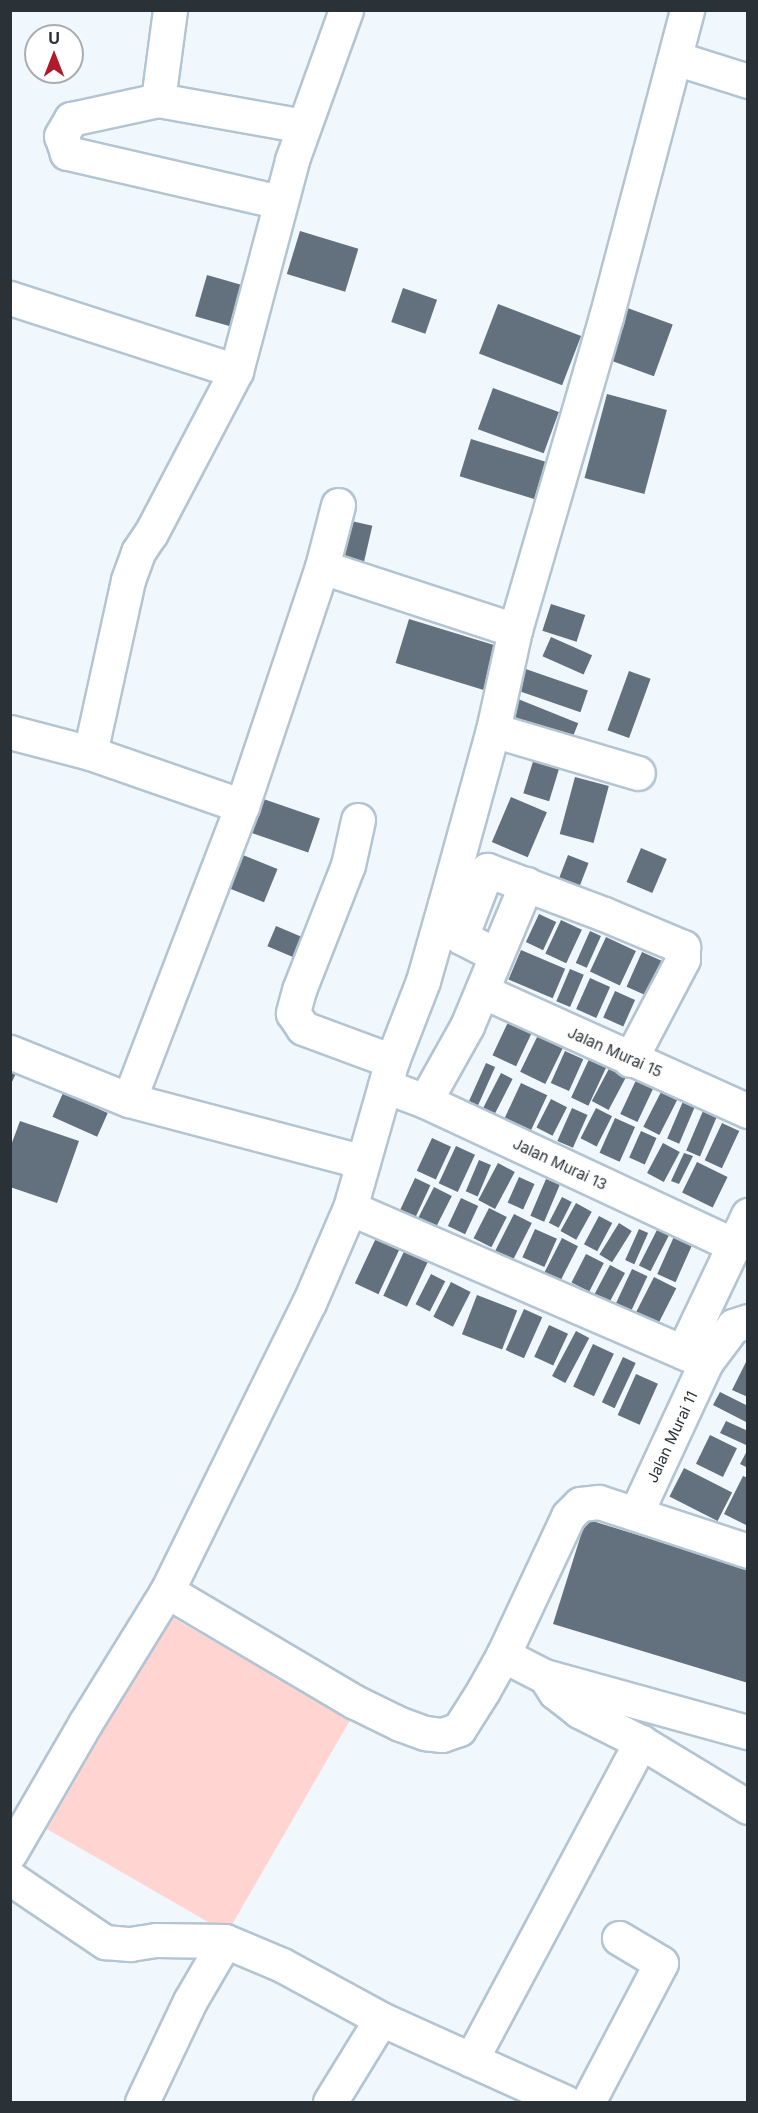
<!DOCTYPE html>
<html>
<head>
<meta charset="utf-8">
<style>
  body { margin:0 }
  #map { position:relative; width:758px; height:2113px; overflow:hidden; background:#f0f7fd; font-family:Inter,sans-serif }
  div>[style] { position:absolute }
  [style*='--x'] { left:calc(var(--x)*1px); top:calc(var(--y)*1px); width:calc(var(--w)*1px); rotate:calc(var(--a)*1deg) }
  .green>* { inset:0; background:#ffd4d1; transform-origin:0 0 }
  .building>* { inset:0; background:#62717d; transform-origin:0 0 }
  .roads { filter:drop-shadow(2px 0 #b3c4d2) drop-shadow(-2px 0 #b3c4d2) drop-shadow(0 2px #b3c4d2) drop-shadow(0 -2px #b3c4d2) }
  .minor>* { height:33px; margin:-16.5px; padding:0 16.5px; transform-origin:16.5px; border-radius:16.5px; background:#fff }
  span { translate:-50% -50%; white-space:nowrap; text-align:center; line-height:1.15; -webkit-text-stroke:6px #fff; paint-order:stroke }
  .street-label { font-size:15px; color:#2b3237 }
  .frame { position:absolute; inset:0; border:12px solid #2b3237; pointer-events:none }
  .north { position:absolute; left:24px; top:24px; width:60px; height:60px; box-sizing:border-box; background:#fff; border:2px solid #aaadaf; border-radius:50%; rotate:0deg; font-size:16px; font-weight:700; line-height:24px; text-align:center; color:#2b3237 }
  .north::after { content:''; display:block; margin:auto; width:21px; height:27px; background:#af1b2c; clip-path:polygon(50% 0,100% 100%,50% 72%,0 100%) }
</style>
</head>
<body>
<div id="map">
  <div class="green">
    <div style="left:170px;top:1616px;width:208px;height:246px;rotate:30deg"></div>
  </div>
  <div class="building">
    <div style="left:300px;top:231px;width:61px;height:45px;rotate:17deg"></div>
    <div style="left:207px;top:275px;width:40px;height:43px;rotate:16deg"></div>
    <div style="left:403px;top:288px;width:36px;height:36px;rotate:19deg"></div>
    <div style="left:498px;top:304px;width:89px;height:53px;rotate:21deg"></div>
    <div style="left:622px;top:306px;width:54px;height:55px;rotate:20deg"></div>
    <div style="left:493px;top:388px;width:70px;height:44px;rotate:20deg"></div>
    <div style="left:607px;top:394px;width:62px;height:87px;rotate:15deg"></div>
    <div style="left:471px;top:439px;width:78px;height:39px;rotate:17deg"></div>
    <div style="left:347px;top:520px;width:26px;height:48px;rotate:13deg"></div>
    <div style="left:551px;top:604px;width:36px;height:28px;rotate:18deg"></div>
    <div style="left:409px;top:619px;width:99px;height:46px;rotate:17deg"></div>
    <div style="left:551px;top:637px;width:45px;height:21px;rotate:24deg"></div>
    <div style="left:517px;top:666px;width:75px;height:23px;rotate:19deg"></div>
    <div style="left:629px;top:671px;width:23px;height:63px;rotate:20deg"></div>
    <div style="left:518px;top:699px;width:65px;height:24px;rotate:22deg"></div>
    <div style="left:535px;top:755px;width:27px;height:40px;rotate:17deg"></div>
    <div style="left:575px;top:777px;width:35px;height:59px;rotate:15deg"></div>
    <div style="left:249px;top:794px;width:75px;height:36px;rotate:19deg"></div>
    <div style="left:511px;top:797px;width:39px;height:49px;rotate:23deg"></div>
    <div style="left:641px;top:848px;width:28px;height:37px;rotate:23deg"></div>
    <div style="left:233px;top:851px;width:48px;height:36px;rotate:22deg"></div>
    <div style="left:568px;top:855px;width:22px;height:34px;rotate:21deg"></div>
    <div style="left:539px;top:914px;width:19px;height:31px;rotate:25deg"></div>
    <div style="left:561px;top:920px;width:23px;height:37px;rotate:25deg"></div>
    <div style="left:276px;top:926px;width:38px;height:22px;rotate:23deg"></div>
    <div style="left:590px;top:931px;width:12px;height:35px;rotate:24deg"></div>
    <div style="left:606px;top:937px;width:33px;height:38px;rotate:25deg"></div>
    <div style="left:521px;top:950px;width:48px;height:32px;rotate:23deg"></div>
    <div style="left:642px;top:952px;width:32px;height:38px;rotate:24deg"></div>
    <div style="left:570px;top:969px;width:15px;height:35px;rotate:23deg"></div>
    <div style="left:590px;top:978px;width:22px;height:34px;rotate:24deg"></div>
    <div style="left:615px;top:991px;width:22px;height:29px;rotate:24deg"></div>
    <div style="left:509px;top:1020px;width:26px;height:39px;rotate:25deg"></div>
    <div style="left:539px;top:1033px;width:28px;height:43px;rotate:26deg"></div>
    <div style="left:565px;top:1051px;width:20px;height:35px;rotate:24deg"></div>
    <div style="left:591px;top:1055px;width:19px;height:47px;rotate:25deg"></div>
    <div style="clip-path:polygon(10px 1063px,19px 1067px,10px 1086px)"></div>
    <div style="left:486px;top:1063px;width:10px;height:43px;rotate:24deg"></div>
    <div style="left:612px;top:1063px;width:19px;height:43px;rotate:28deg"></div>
    <div style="left:501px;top:1073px;width:13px;height:41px;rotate:27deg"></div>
    <div style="left:638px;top:1076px;width:19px;height:42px;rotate:25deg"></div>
    <div style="left:521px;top:1083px;width:29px;height:41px;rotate:25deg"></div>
    <div style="left:661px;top:1092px;width:18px;height:39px;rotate:27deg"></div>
    <div style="left:63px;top:1093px;width:49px;height:26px;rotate:24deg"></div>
    <div style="left:551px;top:1099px;width:18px;height:32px;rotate:27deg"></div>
    <div style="left:684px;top:1099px;width:13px;height:43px;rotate:23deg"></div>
    <div style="left:572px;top:1108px;width:17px;height:36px;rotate:24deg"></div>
    <div style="left:596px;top:1108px;width:18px;height:34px;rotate:27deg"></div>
    <div style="left:703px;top:1111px;width:15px;height:43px;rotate:23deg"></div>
    <div style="left:615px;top:1118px;width:22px;height:38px;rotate:24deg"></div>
    <div style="clip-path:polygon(20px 1121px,79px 1141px,57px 1203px,10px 1187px,10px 1148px)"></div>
    <div style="left:722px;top:1123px;width:19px;height:41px;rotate:25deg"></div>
    <div style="left:641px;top:1131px;width:17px;height:29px;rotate:24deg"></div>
    <div style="left:432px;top:1138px;width:21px;height:36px;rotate:25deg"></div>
    <div style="left:663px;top:1143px;width:19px;height:34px;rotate:28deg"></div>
    <div style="left:456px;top:1146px;width:21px;height:41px;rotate:25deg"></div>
    <div style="clip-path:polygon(684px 1153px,693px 1156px,679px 1184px,671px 1181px)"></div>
    <div style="left:479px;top:1160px;width:13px;height:34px;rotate:23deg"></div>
    <div style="left:697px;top:1162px;width:34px;height:34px;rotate:26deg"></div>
    <div style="left:498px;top:1163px;width:19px;height:42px;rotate:28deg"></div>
    <div style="left:519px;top:1177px;width:17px;height:28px;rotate:24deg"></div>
    <div style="left:415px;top:1178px;width:17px;height:40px;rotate:25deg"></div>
    <div style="left:546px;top:1179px;width:15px;height:40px;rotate:23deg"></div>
    <div style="left:434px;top:1187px;width:20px;height:38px;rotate:27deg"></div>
    <div style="left:562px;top:1197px;width:11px;height:29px;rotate:27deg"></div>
    <div style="left:461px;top:1198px;width:19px;height:31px;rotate:25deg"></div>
    <div style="left:576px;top:1203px;width:18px;height:32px;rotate:29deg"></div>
    <div style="left:489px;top:1208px;width:20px;height:34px;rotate:27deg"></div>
    <div style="left:514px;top:1214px;width:20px;height:42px;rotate:27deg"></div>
    <div style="left:599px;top:1216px;width:15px;height:32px;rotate:28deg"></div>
    <div style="left:619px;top:1223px;width:15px;height:37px;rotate:32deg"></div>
    <div style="left:658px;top:1228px;width:13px;height:42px;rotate:27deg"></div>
    <div style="left:535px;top:1229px;width:24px;height:31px;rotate:24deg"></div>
    <div style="left:639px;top:1229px;width:10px;height:34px;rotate:24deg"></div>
    <div style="left:676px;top:1232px;width:20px;height:46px;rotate:24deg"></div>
    <div style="left:376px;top:1238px;width:26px;height:50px;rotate:25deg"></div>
    <div style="left:562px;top:1238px;width:18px;height:39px;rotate:27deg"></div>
    <div style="left:407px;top:1245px;width:26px;height:56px;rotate:25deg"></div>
    <div style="left:586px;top:1254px;width:20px;height:32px;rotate:27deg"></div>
    <div style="left:610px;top:1265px;width:17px;height:34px;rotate:28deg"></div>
    <div style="left:632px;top:1269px;width:17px;height:39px;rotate:25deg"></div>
    <div style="left:431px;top:1274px;width:16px;height:34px;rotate:27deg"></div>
    <div style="left:654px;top:1277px;width:25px;height:42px;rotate:27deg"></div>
    <div style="left:451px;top:1282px;width:22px;height:39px;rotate:27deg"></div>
    <div style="left:477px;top:1295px;width:43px;height:42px;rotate:21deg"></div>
    <div style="left:524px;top:1309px;width:20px;height:45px;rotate:24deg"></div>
    <div style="left:549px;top:1325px;width:21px;height:35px;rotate:25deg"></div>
    <div style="left:576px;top:1331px;width:15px;height:51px;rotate:28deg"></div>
    <div style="left:593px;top:1344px;width:23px;height:47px;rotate:25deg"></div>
    <div style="left:623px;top:1357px;width:14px;height:50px;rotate:25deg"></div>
    <div style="clip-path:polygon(748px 1358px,748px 1397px,732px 1390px)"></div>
    <div style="left:636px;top:1374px;width:24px;height:45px;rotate:24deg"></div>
    <div style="clip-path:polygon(720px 1392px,748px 1406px,748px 1423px,713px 1405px)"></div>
    <div style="clip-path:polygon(726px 1421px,748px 1431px,746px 1445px,720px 1433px)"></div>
    <div style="left:710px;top:1435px;width:30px;height:32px;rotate:26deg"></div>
    <div style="clip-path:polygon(748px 1449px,748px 1468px,740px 1464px)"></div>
    <div style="left:684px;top:1468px;width:54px;height:32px;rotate:27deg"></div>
    <div style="clip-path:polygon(743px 1476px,748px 1478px,748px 1526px,724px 1514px)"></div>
    <div style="clip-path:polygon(586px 1519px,748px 1569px,748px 1683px,553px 1624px)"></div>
  </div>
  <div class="roads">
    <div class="minor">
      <div style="--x:675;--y:58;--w:77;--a:17.5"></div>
      <div style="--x:158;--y:100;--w:91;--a:-82.4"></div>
      <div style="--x:280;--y:202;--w:219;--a:-167"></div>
      <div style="--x:67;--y:153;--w:18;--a:-109"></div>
      <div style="--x:61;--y:136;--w:20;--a:-60"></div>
      <div style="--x:71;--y:119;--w:89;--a:-12.3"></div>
      <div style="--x:158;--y:100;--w:148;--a:10.1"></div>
      <div style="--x:10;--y:298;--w:237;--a:17.9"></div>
      <div style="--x:322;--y:567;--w:203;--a:18.1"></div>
      <div style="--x:493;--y:730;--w:151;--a:16.5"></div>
      <div style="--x:10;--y:732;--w:83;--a:14.7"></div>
      <div style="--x:90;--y:753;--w:161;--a:19.2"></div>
      <div style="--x:90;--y:753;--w:177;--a:-77.6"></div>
      <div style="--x:128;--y:580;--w:30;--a:-70"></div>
      <div style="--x:138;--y:552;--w:23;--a:-56"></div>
      <div style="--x:151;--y:533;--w:183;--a:-62.3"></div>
      <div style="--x:236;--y:371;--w:218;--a:-75.1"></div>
      <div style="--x:292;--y:160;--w:159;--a:-70.2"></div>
      <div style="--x:358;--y:820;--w:46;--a:102.5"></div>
      <div style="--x:348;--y:865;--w:134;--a:111.4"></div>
      <div style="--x:299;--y:990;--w:24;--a:105"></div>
      <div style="--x:293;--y:1013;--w:18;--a:56"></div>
      <div style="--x:303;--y:1028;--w:95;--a:20.3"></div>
      <div style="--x:496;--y:955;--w:39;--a:-153"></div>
      <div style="--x:461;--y:937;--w:72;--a:-68.8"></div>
      <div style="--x:487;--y:870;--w:125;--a:20.6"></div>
      <div style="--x:604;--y:914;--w:86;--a:22.7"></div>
      <div style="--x:683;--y:947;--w:12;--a:90"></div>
      <div style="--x:683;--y:959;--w:114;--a:117.7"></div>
      <div style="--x:482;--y:991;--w:292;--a:24.3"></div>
      <div style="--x:10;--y:1052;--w:128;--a:22"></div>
      <div style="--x:129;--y:1100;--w:242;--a:14.8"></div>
      <div style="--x:385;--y:1086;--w:43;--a:20.6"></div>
      <div style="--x:425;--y:1101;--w:341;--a:25"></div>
      <div style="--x:129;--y:1100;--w:315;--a:-69"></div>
      <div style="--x:242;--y:806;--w:252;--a:-71.5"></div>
      <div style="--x:322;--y:567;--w:64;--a:-75.5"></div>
      <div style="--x:425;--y:1101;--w:86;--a:-60.8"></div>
      <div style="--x:467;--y:1026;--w:154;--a:-67.4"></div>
      <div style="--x:350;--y:1208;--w:388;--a:23.4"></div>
      <div style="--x:683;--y:1352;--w:152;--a:-64.6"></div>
      <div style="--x:636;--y:1513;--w:166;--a:-65.1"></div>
      <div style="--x:706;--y:1362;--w:45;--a:-53.1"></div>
      <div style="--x:733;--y:1326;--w:16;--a:-18"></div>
      <div style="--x:167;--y:1591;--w:218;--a:30.6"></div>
      <div style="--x:355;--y:1702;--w:50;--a:26.1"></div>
      <div style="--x:400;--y:1724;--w:27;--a:20"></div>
      <div style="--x:425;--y:1733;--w:17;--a:7"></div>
      <div style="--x:442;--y:1735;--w:18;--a:-19"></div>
      <div style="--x:459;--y:1729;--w:45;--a:-57.7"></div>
      <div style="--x:483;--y:1691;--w:41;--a:-60.9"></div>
      <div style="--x:503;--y:1655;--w:153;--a:-64.9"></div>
      <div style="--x:568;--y:1516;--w:17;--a:-45"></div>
      <div style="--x:580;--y:1504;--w:19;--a:-6"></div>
      <div style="--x:599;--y:1502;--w:157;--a:18.2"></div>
      <div style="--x:503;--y:1655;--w:46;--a:27.1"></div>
      <div style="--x:544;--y:1676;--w:212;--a:15.4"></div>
      <div style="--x:546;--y:1678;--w:17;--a:57"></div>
      <div style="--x:555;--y:1692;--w:31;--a:38"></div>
      <div style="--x:579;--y:1711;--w:69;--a:26.6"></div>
      <div style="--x:641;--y:1742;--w:125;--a:31.3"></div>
      <div style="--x:10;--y:1853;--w:151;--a:-59.9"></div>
      <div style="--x:86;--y:1722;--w:154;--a:-58.3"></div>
      <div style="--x:167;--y:1591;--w:321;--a:-63.8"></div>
      <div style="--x:309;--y:1303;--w:103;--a:-66.7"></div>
      <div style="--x:350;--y:1208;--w:153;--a:-74.1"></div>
      <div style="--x:392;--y:1061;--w:86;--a:-68.8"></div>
      <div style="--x:423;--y:981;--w:80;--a:-74.1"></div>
      <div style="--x:445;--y:904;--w:180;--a:-74.6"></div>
      <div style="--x:493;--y:730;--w:102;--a:-77.6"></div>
      <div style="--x:515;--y:630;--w:326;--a:-73.8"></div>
      <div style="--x:606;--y:317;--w:318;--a:-75.2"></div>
      <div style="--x:10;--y:1878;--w:115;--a:34"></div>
      <div style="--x:105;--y:1942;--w:25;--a:5"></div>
      <div style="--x:130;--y:1944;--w:26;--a:-9"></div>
      <div style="--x:156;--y:1940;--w:69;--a:0.8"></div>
      <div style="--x:225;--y:1941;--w:62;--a:22.8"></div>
      <div style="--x:282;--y:1965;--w:113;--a:28.6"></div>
      <div style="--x:381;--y:2019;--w:202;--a:24.3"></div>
      <div style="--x:471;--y:2060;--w:361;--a:-61.9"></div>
      <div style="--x:142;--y:2102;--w:112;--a:-64.6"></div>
      <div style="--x:190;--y:2001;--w:69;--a:-59.7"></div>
      <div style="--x:330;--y:2102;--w:97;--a:-58.4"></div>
      <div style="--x:588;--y:2102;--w:157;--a:-62.3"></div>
      <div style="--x:661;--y:1963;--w:49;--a:-149.2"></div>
    </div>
  </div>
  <div class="street-label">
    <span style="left:615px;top:1052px;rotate:24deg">Jalan Murai 15</span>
    <span style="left:560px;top:1164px;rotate:25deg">Jalan Murai 13</span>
    <span style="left:672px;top:1437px;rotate:-65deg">Jalan Murai 11</span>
  </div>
  <div class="frame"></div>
  <div class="north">U</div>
</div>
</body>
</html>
